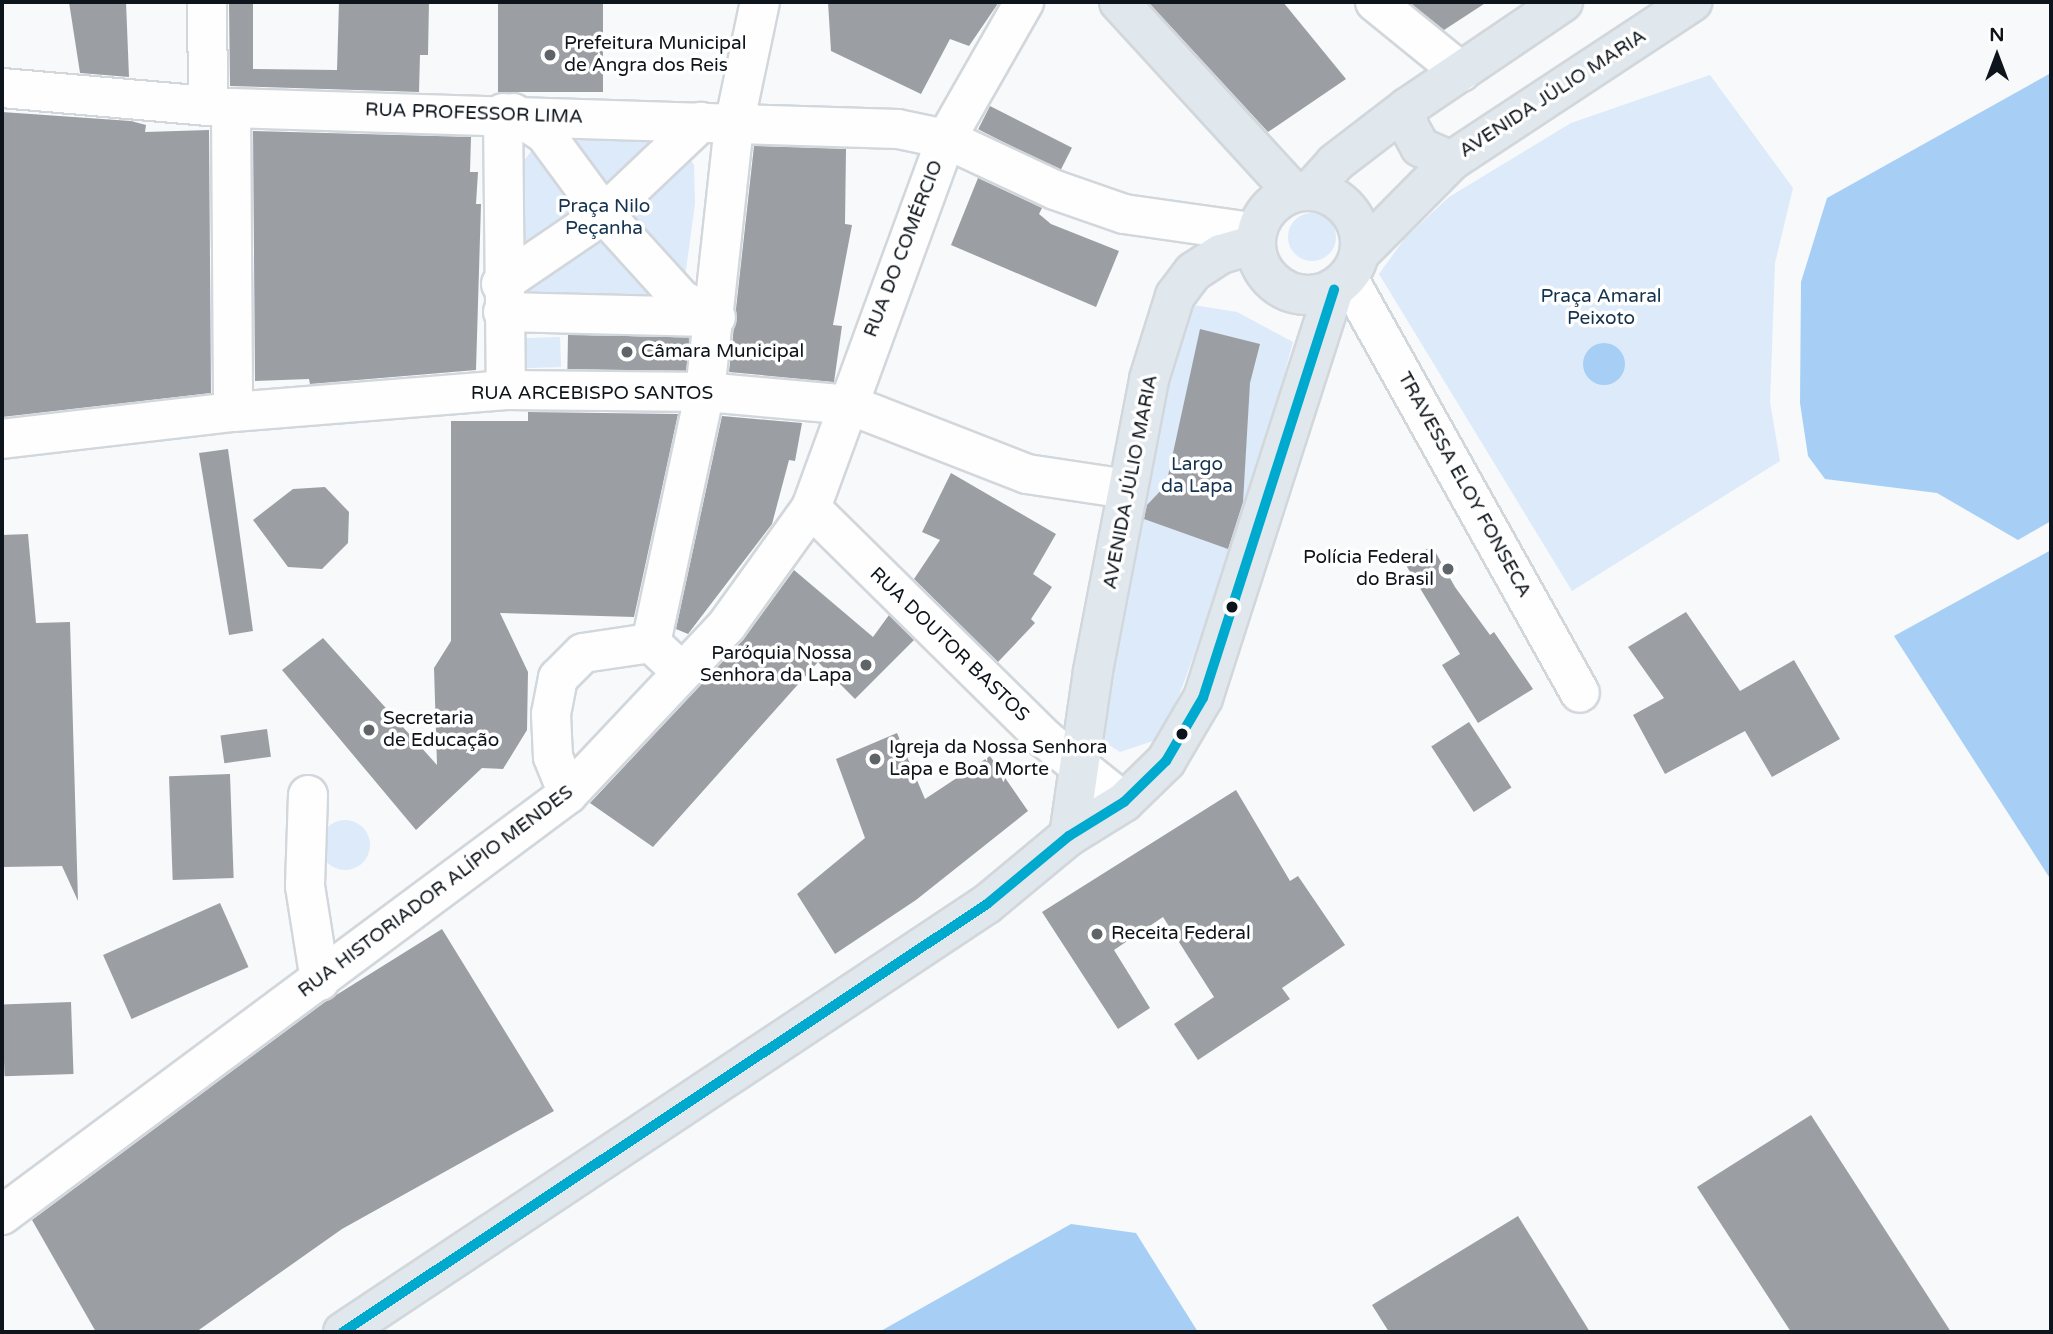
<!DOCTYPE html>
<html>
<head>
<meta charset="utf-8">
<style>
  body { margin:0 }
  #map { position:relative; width:2053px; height:1334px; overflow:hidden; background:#f7f9fb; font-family:"Varela Round",sans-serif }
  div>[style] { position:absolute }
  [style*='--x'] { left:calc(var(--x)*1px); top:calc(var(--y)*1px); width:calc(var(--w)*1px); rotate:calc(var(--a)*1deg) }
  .green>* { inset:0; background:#dceaf9; transform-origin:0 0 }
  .round { border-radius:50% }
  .water>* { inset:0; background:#a7cff5 }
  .building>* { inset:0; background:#9b9fa4; transform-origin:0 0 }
  .roads { filter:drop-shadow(2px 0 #d2d7dc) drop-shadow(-2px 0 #d2d7dc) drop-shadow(0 2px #d2d7dc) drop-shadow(0 -2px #d2d7dc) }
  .minor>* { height:38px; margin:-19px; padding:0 19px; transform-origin:19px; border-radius:19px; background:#fefefe }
  .major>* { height:38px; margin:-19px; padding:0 19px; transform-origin:19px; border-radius:19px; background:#e0e7ed }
  .major>.ring { margin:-19px; padding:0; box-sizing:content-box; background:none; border:38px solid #e0e7ed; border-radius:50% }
  .bus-1>* { height:10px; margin:-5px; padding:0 5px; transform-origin:5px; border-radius:5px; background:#00a9ce }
  .dots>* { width:19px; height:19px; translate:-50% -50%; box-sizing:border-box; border:4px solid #fff; border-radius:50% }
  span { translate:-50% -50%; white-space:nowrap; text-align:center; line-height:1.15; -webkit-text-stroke:7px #fff; paint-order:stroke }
  .poi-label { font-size:19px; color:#0d141b }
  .left { translate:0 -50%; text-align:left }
  .right { translate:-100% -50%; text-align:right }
  .street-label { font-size:19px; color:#0d141b }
  .park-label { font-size:19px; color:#15334e }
  .frame { position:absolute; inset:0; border:4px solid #0d141b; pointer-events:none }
  .north { position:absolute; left:1962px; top:21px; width:70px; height:70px; -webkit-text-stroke:5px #fff; paint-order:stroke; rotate:0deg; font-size:19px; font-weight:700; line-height:28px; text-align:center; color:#0d141b }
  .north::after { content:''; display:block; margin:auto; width:24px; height:32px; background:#0d141b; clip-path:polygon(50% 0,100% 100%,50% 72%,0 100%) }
</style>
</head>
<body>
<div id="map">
  <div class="green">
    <div style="clip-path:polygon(1710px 75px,1793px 188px,1775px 263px,1770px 402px,1780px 461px,1572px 591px,1379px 274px,1405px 238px,1449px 197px,1571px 123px)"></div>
    <div style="clip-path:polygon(672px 130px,694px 165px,695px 203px,682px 300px,509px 302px,522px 163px,545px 134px)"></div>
    <div class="round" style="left:1288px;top:213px;width:48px;height:48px"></div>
    <div style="clip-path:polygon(1193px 305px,1237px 312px,1293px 342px,1251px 500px,1170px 720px,1153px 741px,1120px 752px,1100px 739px,1095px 689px,1183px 315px)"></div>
    <div style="left:560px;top:337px;width:30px;height:45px;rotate:88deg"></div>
    <div class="round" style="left:320px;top:820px;width:50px;height:50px"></div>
  </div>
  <div class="water">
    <div style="clip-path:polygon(2051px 73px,2051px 521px,2018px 540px,1937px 493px,1825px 479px,1808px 456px,1800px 403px,1801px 282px,1827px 198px)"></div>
    <div class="round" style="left:1583px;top:343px;width:42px;height:42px"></div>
    <div style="clip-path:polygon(2051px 550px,2051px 880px,1894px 636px)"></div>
    <div style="clip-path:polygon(1071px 1224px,1136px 1233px,1198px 1332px,879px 1332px)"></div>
  </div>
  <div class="building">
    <div style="clip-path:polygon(69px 2px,126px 2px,129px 77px,80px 73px)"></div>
    <div style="clip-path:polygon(229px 2px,253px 2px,253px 69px,337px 70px,339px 2px,429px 2px,428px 55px,420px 55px,419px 92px,230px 86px)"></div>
    <div style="clip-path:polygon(828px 2px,999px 2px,969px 46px,950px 39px,921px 94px,831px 51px)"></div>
    <div style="clip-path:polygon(1148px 2px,1283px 2px,1346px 79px,1268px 132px)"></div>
    <div style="clip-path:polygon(1409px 2px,1487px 2px,1444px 30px)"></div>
    <div style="left:498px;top:4px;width:105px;height:88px"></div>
    <div style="left:990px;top:106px;width:92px;height:26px;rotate:27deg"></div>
    <div style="clip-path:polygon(2px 112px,131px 121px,146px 125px,145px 132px,209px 130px,211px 393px,2px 417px)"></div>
    <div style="clip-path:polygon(253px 131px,471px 137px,470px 172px,478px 172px,476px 204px,481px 204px,476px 370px,310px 384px,309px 379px,255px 381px)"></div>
    <div style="clip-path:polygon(754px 146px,846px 149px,845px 224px,852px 225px,833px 325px,842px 326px,834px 382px,729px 372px)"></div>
    <div style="clip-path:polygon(978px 178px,1042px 208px,1039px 214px,1051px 224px,1119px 251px,1096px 307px,951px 245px)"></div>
    <div style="clip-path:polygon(1200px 329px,1260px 344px,1250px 383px,1243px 502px,1228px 549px,1144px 519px,1147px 505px,1166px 485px)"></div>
    <div style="left:568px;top:335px;width:121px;height:34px;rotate:1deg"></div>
    <div style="clip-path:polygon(528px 412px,678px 414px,634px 617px,500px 613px,528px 672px,527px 730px,503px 769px,482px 768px,416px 830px,282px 670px,323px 638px,437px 765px,434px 668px,451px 641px,451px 421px,528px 421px)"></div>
    <div style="clip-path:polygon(722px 416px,802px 423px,795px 461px,789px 460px,772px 524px,688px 634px,676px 629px)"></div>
    <div style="clip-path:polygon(228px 449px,253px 631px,229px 635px,199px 453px)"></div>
    <div style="clip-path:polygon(951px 473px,1056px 534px,1033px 574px,1052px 587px,1031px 619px,1035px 623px,998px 662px,914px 579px,940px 540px,922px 532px)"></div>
    <div style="clip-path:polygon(325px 487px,349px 512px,348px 543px,322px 569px,288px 567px,253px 520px,293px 489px)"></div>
    <div style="clip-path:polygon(28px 534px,36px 623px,70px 622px,78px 901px,62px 866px,2px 867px,2px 535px)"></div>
    <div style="clip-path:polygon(1432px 546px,1455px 587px,1490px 635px,1494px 632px,1533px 689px,1478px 723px,1442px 665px,1460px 654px,1404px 562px)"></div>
    <div style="clip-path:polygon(794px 570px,873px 637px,889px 615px,914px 640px,855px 699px,818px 662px,653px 847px,590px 803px,743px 640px)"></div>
    <div style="clip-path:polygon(1686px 612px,1740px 691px,1794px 660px,1840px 739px,1772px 777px,1745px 731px,1665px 774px,1633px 715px,1664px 698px,1628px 647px)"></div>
    <div style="left:1469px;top:722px;width:78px;height:45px;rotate:57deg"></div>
    <div style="left:267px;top:729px;width:28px;height:47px;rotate:82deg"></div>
    <div style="clip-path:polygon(897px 733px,925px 799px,990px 756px,1028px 811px,916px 900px,835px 954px,797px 894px,865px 838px,836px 759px)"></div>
    <div style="left:230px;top:774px;width:104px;height:61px;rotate:88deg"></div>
    <div style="clip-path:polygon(1236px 790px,1290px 881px,1298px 876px,1345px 945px,1282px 988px,1290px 999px,1198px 1060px,1174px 1024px,1214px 997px,1163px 917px,1114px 950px,1150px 1008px,1118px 1029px,1042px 912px)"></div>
    <div style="left:220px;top:903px;width:70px;height:128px;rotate:66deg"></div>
    <div style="clip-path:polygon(442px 929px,554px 1111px,342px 1229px,196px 1332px,96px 1332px,32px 1220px,325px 1002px)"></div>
    <div style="left:71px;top:1002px;width:72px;height:69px;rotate:88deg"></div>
    <div style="clip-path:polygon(1811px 1115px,1951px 1332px,1791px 1332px,1697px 1187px)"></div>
    <div style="clip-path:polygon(1518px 1216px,1590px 1332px,1389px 1332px,1372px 1305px)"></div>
  </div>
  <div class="roads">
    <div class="minor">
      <div style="--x:207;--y:2;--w:104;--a:89.4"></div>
      <div style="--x:1375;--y:2;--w:111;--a:39.1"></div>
      <div style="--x:2;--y:88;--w:230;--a:5"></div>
      <div style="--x:231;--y:108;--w:667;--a:1.8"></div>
      <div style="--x:898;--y:129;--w:49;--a:11.8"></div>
      <div style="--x:946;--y:139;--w:120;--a:25.1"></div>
      <div style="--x:1055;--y:190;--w:73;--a:19.2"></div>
      <div style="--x:1124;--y:214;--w:134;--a:8.1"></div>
      <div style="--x:231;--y:108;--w:304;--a:89.6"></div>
      <div style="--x:503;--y:113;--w:277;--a:89.4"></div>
      <div style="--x:513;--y:113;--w:38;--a:33"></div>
      <div style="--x:545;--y:134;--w:99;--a:53.6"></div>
      <div style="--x:604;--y:214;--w:116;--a:47.8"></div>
      <div style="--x:682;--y:300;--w:38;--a:27"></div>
      <div style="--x:1348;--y:278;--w:475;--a:60.8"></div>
      <div style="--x:501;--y:284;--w:125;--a:-34.2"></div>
      <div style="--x:604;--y:214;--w:134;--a:-43.5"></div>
      <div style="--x:503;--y:312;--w:207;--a:1.4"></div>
      <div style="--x:2;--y:439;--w:233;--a:-6.7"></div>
      <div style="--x:233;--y:412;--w:274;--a:-4.6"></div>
      <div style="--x:506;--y:390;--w:199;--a:0.6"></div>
      <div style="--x:705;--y:392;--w:146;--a:5.1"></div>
      <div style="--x:850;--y:405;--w:190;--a:21.3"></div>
      <div style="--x:1027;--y:474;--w:101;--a:8.5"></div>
      <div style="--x:811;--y:508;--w:327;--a:44.6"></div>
      <div style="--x:1044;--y:738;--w:102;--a:38.7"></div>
      <div style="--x:682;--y:672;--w:42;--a:-136.9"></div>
      <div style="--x:651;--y:643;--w:257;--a:-77.9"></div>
      <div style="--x:705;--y:392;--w:269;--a:-83.8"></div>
      <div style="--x:734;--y:125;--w:126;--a:-78.1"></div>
      <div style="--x:568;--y:794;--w:40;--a:-112"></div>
      <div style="--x:553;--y:757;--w:43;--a:-92.7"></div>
      <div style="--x:551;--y:714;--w:37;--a:-79"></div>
      <div style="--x:558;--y:678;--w:35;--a:-45"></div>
      <div style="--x:583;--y:653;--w:69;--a:-8.4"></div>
      <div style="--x:308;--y:795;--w:91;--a:91.9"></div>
      <div style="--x:305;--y:886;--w:96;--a:81"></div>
      <div style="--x:2;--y:1215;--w:705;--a:-36.64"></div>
      <div style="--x:568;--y:794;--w:232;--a:-46.7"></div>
      <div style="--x:727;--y:625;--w:144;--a:-54.3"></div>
      <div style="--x:811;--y:508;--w:393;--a:-69.9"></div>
      <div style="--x:946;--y:139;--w:158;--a:-60.3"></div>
    </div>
    <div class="major">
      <div style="--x:1119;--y:2;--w:258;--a:47.5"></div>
      <div style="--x:1408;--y:107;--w:18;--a:90"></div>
      <div style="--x:1408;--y:125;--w:25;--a:61"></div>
      <div style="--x:1420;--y:147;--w:34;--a:24"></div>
      <div style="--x:1311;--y:190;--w:36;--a:-48"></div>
      <div style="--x:1335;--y:163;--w:92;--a:-37.5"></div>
      <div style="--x:1408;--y:107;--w:187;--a:-34.1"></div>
      <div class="ring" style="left:1256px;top:191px;width:66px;height:66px"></div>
      <div style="--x:1360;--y:253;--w:129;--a:-45.3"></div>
      <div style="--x:1451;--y:161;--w:289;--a:-33.4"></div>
      <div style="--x:1069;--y:836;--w:167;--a:-81.7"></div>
      <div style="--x:1093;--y:671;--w:297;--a:-79.1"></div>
      <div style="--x:1149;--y:379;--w:87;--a:-72.6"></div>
      <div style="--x:1175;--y:296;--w:30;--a:-53"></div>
      <div style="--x:1193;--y:272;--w:33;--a:-33"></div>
      <div style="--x:1221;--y:254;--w:35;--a:-16"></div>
      <div style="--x:343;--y:1332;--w:773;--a:-33.61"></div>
      <div style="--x:987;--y:904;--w:107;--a:-39.7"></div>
      <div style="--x:1069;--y:836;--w:65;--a:-31.7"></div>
      <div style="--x:1124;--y:802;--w:59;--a:-44.3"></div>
      <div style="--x:1166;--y:761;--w:73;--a:-59.6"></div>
      <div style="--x:1203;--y:698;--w:429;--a:-72.2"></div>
    </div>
  </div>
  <div class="bus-1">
    <div style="--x:343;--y:1332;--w:773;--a:-33.61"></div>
    <div style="--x:987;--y:904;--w:107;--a:-39.7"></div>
    <div style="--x:1069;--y:836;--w:65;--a:-31.7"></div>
    <div style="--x:1124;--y:802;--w:59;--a:-44.3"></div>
    <div style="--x:1166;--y:761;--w:73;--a:-59.6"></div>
    <div style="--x:1203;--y:698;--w:429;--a:-72.2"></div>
  </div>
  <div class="dots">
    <div style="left:550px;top:55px;background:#5f6469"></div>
    <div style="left:627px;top:352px;background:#5f6469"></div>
    <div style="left:1448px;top:569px;background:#5f6469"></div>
    <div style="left:1232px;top:607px;background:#0d141b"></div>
    <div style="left:866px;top:665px;background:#5f6469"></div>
    <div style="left:369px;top:730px;background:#5f6469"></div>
    <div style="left:1182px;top:734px;background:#0d141b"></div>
    <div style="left:875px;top:759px;background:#5f6469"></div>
    <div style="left:1097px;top:934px;background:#5f6469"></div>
  </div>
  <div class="poi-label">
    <span class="left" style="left:564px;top:55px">Prefeitura Municipal<br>de Angra dos Reis</span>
    <span class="left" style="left:641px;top:352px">Câmara Municipal</span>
    <span class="right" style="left:1434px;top:569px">Polícia Federal<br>do Brasil</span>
    <span class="right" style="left:852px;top:665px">Paróquia Nossa<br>Senhora da Lapa</span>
    <span class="left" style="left:383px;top:730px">Secretaria<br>de Educação</span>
    <span class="left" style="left:889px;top:759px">Igreja da Nossa Senhora<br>Lapa e Boa Morte</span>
    <span class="left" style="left:1111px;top:934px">Receita Federal</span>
  </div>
  <div class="street-label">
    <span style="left:1553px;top:94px;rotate:-33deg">AVENIDA JÚLIO MARIA</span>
    <span style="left:474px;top:114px;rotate:2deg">RUA PROFESSOR LIMA</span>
    <span style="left:904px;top:249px;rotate:-69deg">RUA DO COMÉRCIO</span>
    <span style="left:592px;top:394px">RUA ARCEBISPO SANTOS</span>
    <span style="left:1131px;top:482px;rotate:-79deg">AVENIDA JÚLIO MARIA</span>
    <span style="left:1464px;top:485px;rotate:61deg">TRAVESSA ELOY FONSECA</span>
    <span style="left:949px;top:645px;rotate:44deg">RUA DOUTOR BASTOS</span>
    <span style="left:436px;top:892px;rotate:-37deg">RUA HISTORIADOR ALÍPIO MENDES</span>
  </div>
  <div class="park-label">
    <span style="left:604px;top:218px">Praça Nilo<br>Peçanha</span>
    <span style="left:1601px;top:308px">Praça Amaral<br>Peixoto</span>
    <span style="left:1197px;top:476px">Largo<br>da Lapa</span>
  </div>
  <div class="frame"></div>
  <div class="north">N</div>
</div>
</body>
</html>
